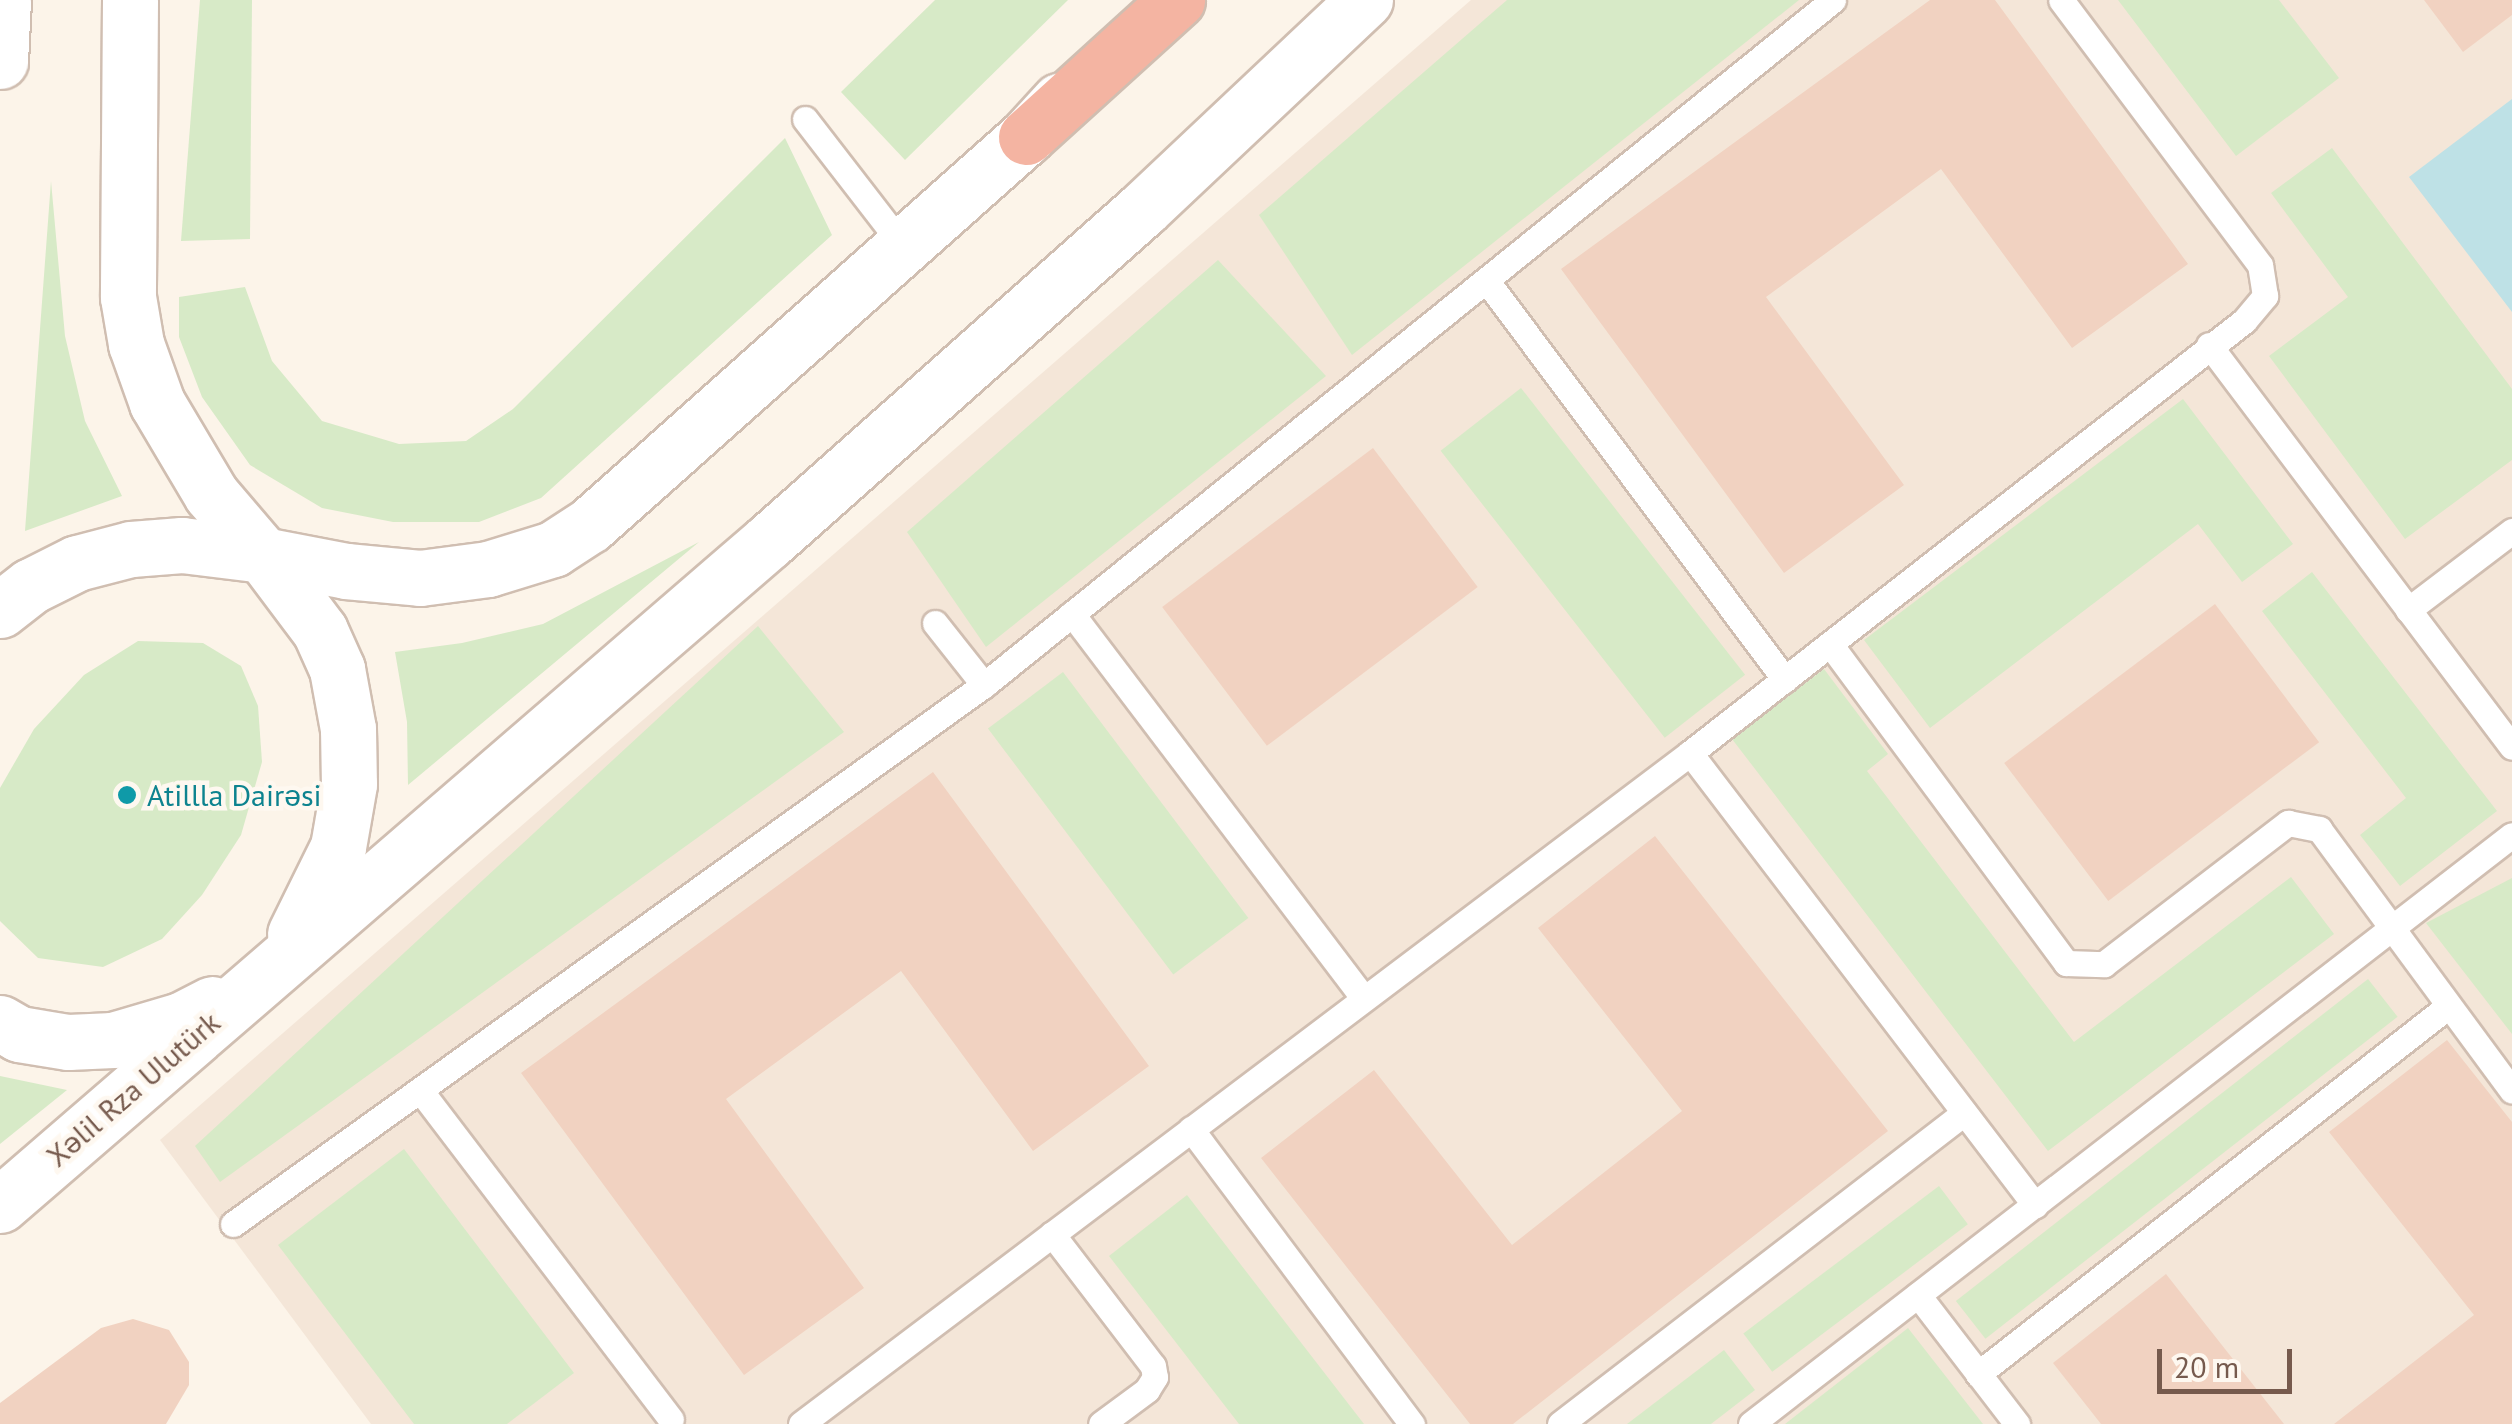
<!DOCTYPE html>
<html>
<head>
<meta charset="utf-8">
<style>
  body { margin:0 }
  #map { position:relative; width:2512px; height:1424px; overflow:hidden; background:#fcf4e9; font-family:"PT Sans",sans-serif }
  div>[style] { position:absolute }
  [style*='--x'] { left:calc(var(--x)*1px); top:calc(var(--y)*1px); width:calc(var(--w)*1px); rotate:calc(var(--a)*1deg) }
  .residential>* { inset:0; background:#f4e6d8 }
  .green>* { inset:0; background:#d7eac7; transform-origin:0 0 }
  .water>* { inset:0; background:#bee1e6 }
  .building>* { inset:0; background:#f1d2c1; transform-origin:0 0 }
  .roads { filter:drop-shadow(2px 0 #d0beb1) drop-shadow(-2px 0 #d0beb1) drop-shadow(0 2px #d0beb1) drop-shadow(0 -2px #d0beb1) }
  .lane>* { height:25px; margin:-12.5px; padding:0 12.5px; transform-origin:12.5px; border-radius:12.5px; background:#fff }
  .secondary>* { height:55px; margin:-27.5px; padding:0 27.5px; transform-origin:27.5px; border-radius:27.5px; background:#fff }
  .highway>* { height:55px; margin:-27.5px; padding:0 27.5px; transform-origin:27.5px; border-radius:27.5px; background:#f4b4a2 }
  .dots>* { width:28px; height:28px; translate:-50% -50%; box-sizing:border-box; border:5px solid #fef8f0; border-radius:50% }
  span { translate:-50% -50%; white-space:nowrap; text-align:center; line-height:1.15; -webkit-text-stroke:9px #fef8f0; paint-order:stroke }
  .culture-label { font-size:30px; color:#0d838f }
  .left { translate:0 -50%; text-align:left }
  .street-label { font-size:30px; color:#765a4d }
  .scale { position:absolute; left:2157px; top:1349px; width:135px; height:45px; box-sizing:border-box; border:5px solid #765a4d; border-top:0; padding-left:12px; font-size:30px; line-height:35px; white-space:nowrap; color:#765a4d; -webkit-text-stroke:8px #fef8f0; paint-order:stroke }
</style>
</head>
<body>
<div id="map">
  <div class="residential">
    <div style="clip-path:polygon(1471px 0,2512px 0,2512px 1424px,371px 1424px,160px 1140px)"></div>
  </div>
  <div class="green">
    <div style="clip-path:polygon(200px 0,252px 0,250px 239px,181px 241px)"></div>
    <div style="clip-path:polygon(935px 0,1068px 0,905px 160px,841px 92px)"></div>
    <div style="clip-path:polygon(1507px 0,1799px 0,1352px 355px,1259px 215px)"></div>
    <div style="clip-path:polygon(2118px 0,2279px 0,2339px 78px,2236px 156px)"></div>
    <div style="clip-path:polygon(785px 138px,832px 235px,541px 498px,479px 522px,393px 522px,322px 508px,250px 465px,202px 397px,179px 337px,179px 297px,245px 287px,272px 361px,322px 421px,399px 444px,466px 441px,513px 409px)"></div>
    <div style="clip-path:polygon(2332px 148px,2512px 389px,2512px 460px,2405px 539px,2269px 356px,2348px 297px,2271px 193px)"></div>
    <div style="clip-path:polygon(51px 181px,65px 336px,85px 421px,122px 496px,25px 531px)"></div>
    <div style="clip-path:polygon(1218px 260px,1326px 376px,986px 647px,907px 532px)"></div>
    <div style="left:1521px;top:388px;width:364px;height:102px;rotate:52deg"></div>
    <div style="clip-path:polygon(2183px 399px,2293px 544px,2242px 582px,2198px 524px,1930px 728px,1864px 640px)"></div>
    <div style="clip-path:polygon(699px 542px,408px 785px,407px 722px,395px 652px,462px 643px,543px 624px)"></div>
    <div style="clip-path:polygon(2312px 572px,2497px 811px,2400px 886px,2360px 835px,2406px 798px,2262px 611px)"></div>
    <div style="clip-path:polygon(758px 626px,844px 732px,220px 1182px,195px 1146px)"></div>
    <div style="clip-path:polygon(138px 641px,203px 643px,241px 666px,258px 706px,262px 762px,241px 835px,202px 895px,162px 939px,103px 967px,38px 958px,0 921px,0 788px,34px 729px,84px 675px)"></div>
    <div style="clip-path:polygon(1824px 669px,1888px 754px,1867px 771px,2074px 1042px,2291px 877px,2334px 934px,2048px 1151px,1732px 739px)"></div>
    <div style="left:1063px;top:672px;width:308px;height:94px;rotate:53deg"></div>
    <div style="clip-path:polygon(2512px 878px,2512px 1034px,2426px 923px)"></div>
    <div style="left:2368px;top:979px;width:48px;height:523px;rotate:52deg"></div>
    <div style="clip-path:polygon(0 1076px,67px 1090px,0 1144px)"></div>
    <div style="clip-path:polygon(404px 1149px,574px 1373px,507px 1424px,414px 1424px,278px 1245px)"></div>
    <div style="left:1939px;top:1186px;width:48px;height:245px;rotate:53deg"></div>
    <div style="clip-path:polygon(1187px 1195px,1364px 1424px,1239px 1424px,1109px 1256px)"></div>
    <div style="clip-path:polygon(1908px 1328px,1983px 1424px,1785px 1424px)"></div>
    <div style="clip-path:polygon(1724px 1350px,1755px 1390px,1711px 1424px,1627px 1424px)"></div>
  </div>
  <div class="water">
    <div style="clip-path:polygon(2512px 99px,2512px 312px,2409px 177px)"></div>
  </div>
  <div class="building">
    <div style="clip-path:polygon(1930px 0,1995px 0,2188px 264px,2072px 348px,1941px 169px,1766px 297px,1904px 485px,1784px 573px,1561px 269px)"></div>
    <div style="clip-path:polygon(2424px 0,2512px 0,2512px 15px,2463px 52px)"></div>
    <div style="left:1373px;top:448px;width:174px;height:264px;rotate:53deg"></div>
    <div style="left:2215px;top:604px;width:173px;height:264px;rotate:53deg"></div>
    <div style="clip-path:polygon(933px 772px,1149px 1066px,1033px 1151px,901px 971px,726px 1099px,864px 1288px,744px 1375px,521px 1073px)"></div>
    <div style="clip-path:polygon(1655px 836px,1888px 1131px,1513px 1424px,1470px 1424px,1261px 1158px,1374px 1070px,1512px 1245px,1682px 1111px,1538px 928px)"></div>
    <div style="clip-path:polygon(2447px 1040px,2512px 1122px,2512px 1424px,2334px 1424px,2474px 1315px,2329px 1132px)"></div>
    <div style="clip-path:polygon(2166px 1274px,2284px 1424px,2101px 1424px,2053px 1363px)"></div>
    <div style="clip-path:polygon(133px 1319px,169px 1330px,189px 1362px,189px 1385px,166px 1424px,0 1424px,0 1403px,101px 1328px)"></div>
  </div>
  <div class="roads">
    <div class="lane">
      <div style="--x:805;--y:119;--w:162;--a:52.3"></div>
      <div style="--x:1486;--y:280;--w:499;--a:53.2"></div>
      <div style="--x:2209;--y:345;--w:503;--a:52.99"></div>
      <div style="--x:2408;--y:610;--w:131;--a:-37.2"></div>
      <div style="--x:1072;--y:614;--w:482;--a:52.8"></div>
      <div style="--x:935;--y:623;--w:79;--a:51.7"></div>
      <div style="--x:1830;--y:644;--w:397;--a:53.5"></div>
      <div style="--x:2066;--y:963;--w:38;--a:2"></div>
      <div style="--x:2104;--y:964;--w:232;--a:-37.5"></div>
      <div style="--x:2288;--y:823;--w:32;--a:11"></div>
      <div style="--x:2319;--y:829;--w:325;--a:53.6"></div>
      <div style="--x:1690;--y:753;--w:569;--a:52.65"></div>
      <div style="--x:420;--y:1090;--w:414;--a:52.7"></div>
      <div style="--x:1191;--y:1129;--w:369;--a:53.2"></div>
      <div style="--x:233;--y:1224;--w:924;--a:-35.67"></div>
      <div style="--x:984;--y:685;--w:1091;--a:-38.9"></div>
      <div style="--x:1052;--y:1234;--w:166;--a:52.6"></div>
      <div style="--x:1153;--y:1366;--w:11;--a:80"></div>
      <div style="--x:1155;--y:1377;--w:15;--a:122"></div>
      <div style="--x:1147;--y:1390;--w:57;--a:143.5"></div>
      <div style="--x:1918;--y:1295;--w:163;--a:52.5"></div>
      <div style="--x:1978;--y:1374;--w:596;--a:-38.04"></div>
      <div style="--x:801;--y:1424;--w:1114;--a:-37.04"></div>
      <div style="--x:1690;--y:753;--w:703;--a:-37.95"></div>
      <div style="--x:2244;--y:321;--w:33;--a:-50"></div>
      <div style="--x:2265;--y:296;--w:31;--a:-99"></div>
      <div style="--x:2260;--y:265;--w:331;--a:-126.9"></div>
      <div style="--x:1560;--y:1424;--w:510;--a:-37.59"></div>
      <div style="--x:1751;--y:1424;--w:962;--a:-37.74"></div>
    </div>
    <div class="secondary">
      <div style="--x:130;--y:0;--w:297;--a:90.4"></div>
      <div style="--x:128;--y:297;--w:48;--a:80.3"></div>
      <div style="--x:136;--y:344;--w:63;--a:70.4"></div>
      <div style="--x:157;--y:403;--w:106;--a:59.3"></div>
      <div style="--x:211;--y:494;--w:80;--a:49.6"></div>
      <div style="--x:263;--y:555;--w:85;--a:10.9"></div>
      <div style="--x:346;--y:571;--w:74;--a:5.4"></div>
      <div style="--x:420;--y:578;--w:69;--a:-7.5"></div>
      <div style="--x:488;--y:569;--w:68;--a:-17.1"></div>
      <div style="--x:553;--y:549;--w:44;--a:-33"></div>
      <div style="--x:590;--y:525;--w:584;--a:-41.67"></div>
      <div style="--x:1026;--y:137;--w:49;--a:-47.5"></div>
      <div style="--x:0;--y:61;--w:61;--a:-87.2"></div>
      <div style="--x:0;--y:610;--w:39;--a:-38"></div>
      <div style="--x:31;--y:586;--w:51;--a:-26.6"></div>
      <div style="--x:77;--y:563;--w:56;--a:-14.5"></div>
      <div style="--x:131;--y:549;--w:51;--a:-4.5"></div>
      <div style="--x:182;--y:545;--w:82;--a:7"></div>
      <div style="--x:263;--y:555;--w:95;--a:53.1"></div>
      <div style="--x:320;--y:631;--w:42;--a:65.9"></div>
      <div style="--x:337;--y:669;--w:61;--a:79.6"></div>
      <div style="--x:348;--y:729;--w:55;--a:89"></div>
      <div style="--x:349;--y:784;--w:64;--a:99.9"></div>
      <div style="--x:338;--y:847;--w:97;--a:116.3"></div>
      <div style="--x:0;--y:1023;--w:22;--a:30"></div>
      <div style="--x:19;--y:1034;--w:50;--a:9.3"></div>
      <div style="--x:68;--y:1042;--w:45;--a:-2.5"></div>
      <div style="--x:113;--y:1040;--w:71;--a:-16.4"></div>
      <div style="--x:181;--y:1020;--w:35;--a:-27"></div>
      <div style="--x:0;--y:1205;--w:1016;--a:-40.81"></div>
      <div style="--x:769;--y:541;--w:500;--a:-41.6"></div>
      <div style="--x:1143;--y:209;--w:305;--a:-43.3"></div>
    </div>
    <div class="highway">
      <div style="--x:1026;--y:137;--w:204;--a:-42.2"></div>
    </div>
  </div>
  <div class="dots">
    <div style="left:127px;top:795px;background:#0f9aa8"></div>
  </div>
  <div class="culture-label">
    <span class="left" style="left:147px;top:795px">Atillla Dairəsi</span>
  </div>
  <div class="street-label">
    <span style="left:133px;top:1089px;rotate:-41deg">Xəlil Rza Ulutürk</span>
  </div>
  <div class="scale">20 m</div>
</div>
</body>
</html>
